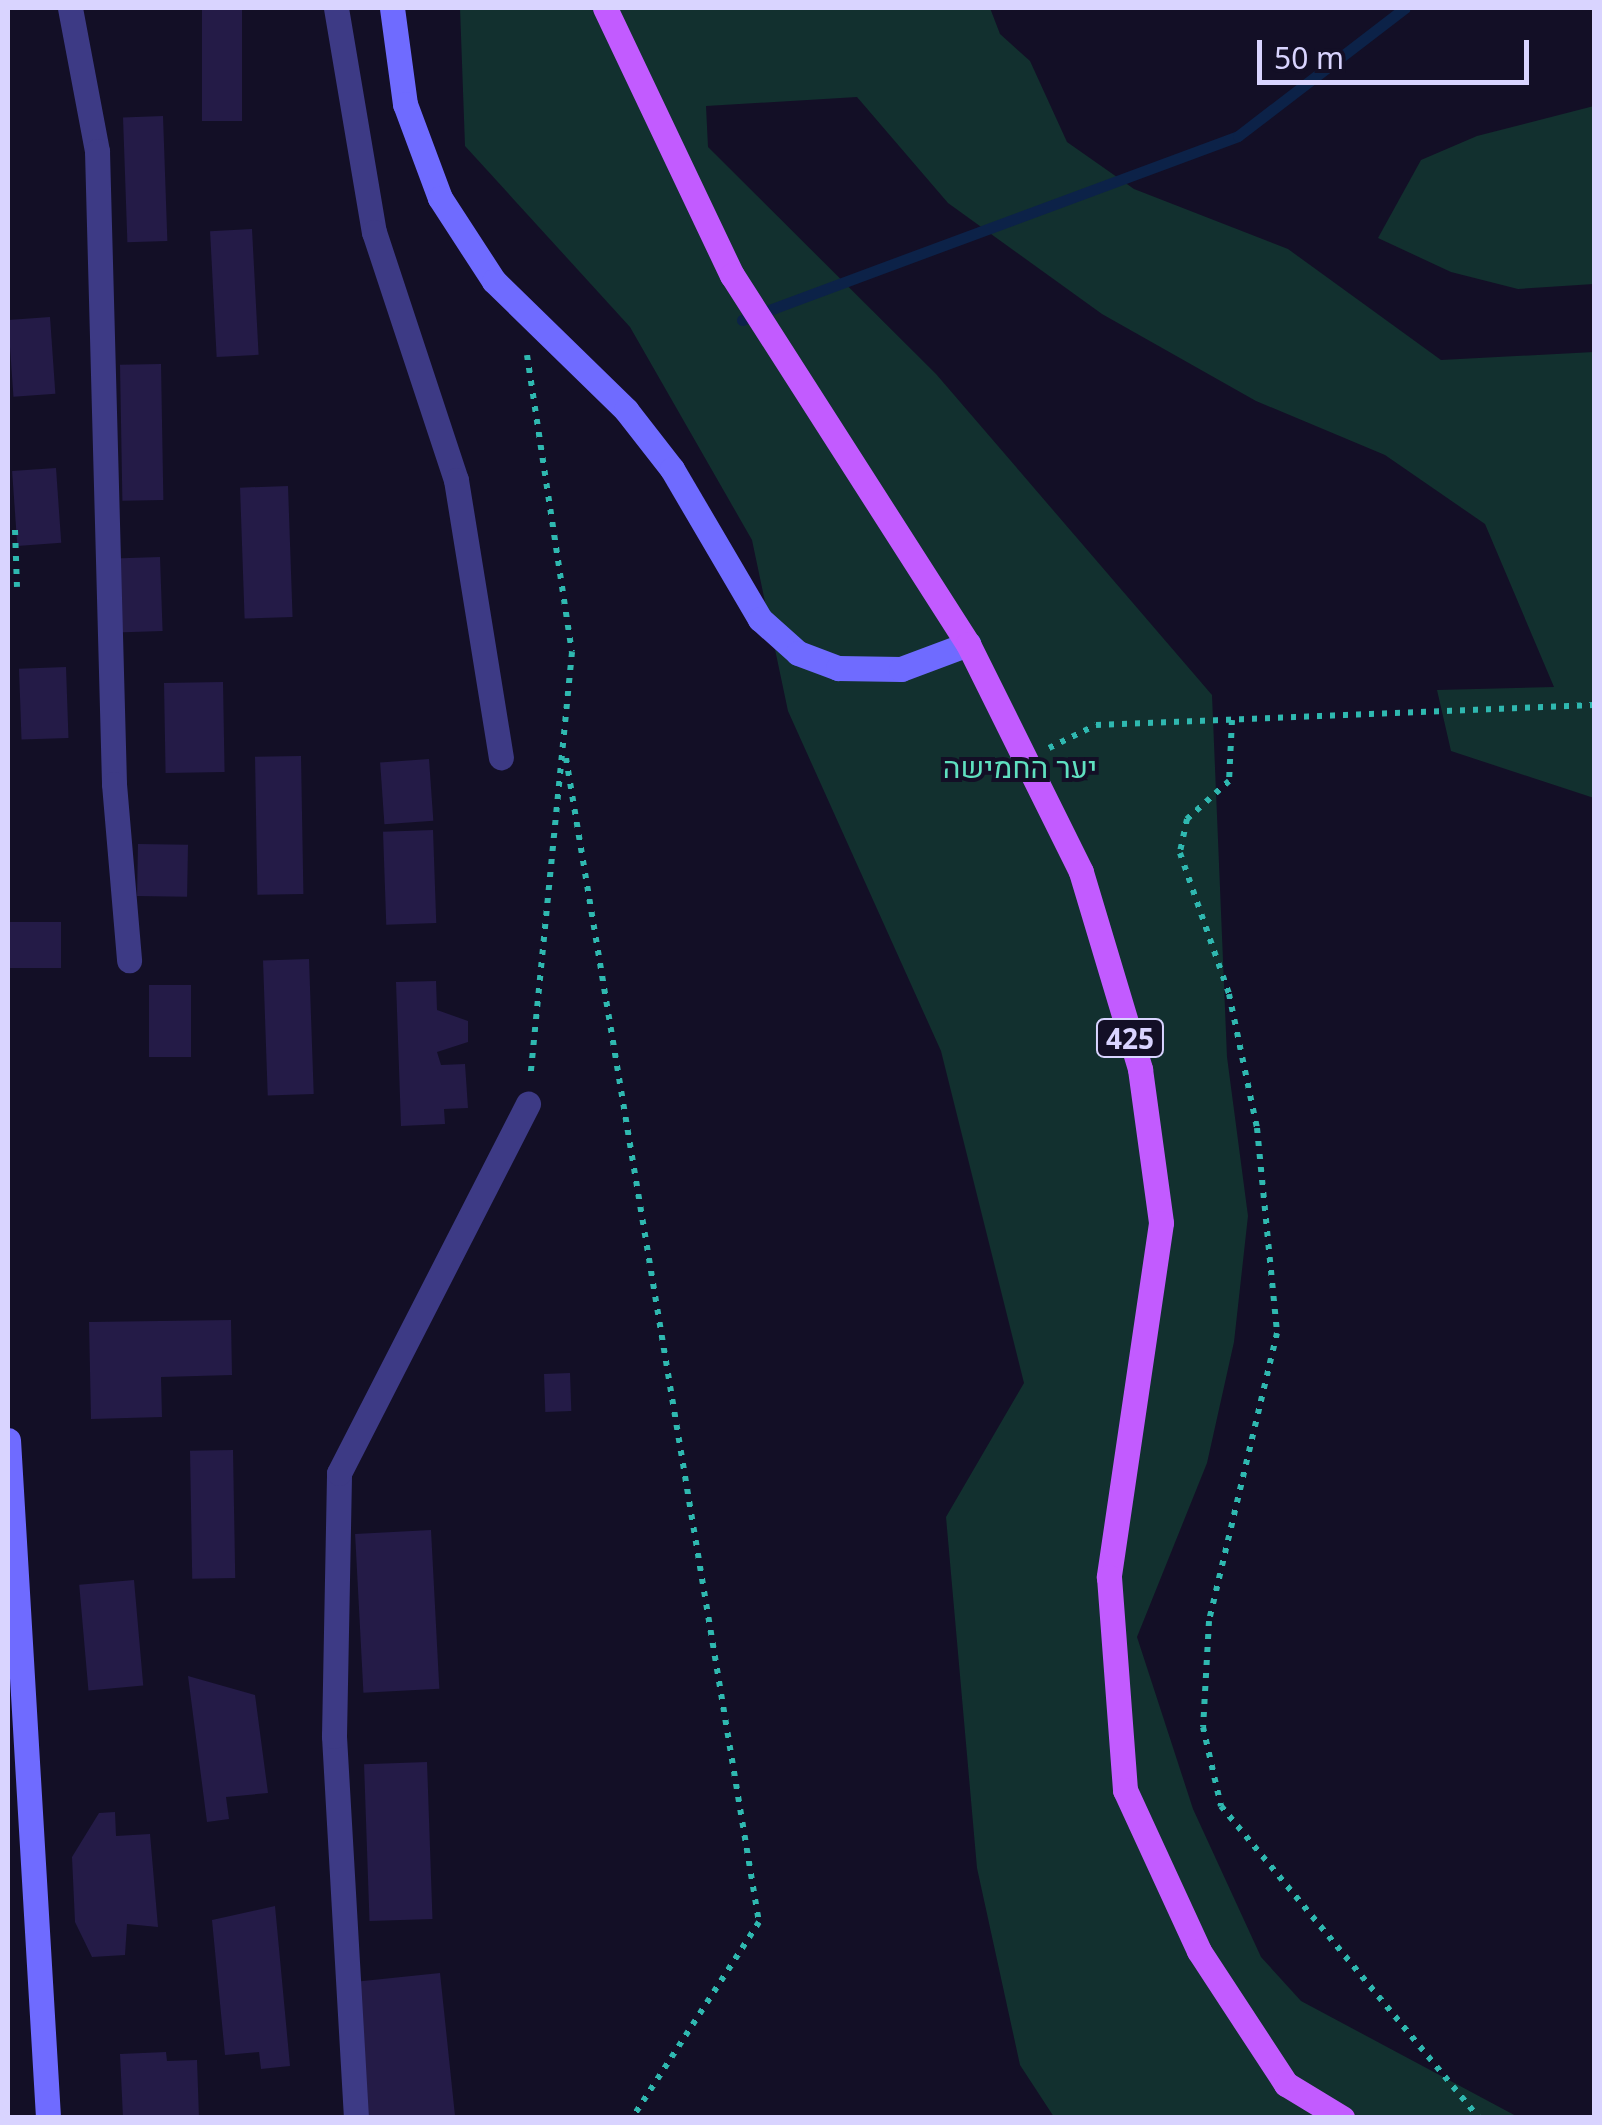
<!DOCTYPE html>
<html>
<head>
<meta charset="utf-8">
<style>
  body { margin:0 }
  #map { position:relative; width:1602px; height:2125px; overflow:hidden; background:#130f26; font-family:"Noto Sans",Heebo,sans-serif }
  div>[style] { position:absolute }
  [style*='--x'] { left:calc(var(--x)*1px); top:calc(var(--y)*1px); width:calc(var(--w)*1px); rotate:calc(var(--a)*1deg) }
  .green>* { inset:0; background:#12302f }
  .stream>* { height:11px; margin:-5.5px; padding:0 5.5px; transform-origin:5.5px; border-radius:5.5px; background:#0c2248 }
  .building>* { inset:0; background:#241b47; transform-origin:0 0 }
  .path>* { height:6px; margin-top:-3px; transform-origin:0; background:repeating-linear-gradient(90deg,#2fb8b0 0 5px,transparent 0 13px) }
  .street>* { height:25px; margin:-12.5px; padding:0 12.5px; transform-origin:12.5px; border-radius:12.5px; background:#3d3a85 }
  .secondary>* { height:25px; margin:-12.5px; padding:0 12.5px; transform-origin:12.5px; border-radius:12.5px; background:#6f6bff }
  .primary>* { height:25px; margin:-12.5px; padding:0 12.5px; transform-origin:12.5px; border-radius:12.5px; background:#c25bff }
  span { translate:-50% -50%; white-space:nowrap; text-align:center; line-height:1.15; -webkit-text-stroke:8px #130f26; paint-order:stroke }
  .shield-label span { padding:2px 8px; background:#130f26; border:2px solid; border-radius:8px; -webkit-text-stroke-width:0 }
  .shield-label { font-size:28px; color:#d9d4ff; font-weight:700 }
  .park-label { font-size:30px; color:#5fe0c0 }
  .frame { position:absolute; inset:0; border:10px solid #d9d4ff; pointer-events:none }
  .scale { position:absolute; left:1257px; top:40px; width:272px; height:45px; box-sizing:border-box; border:5px solid #d9d4ff; border-top:0; padding-left:12px; font-size:30px; line-height:35px; white-space:nowrap; color:#d9d4ff; -webkit-text-stroke:8px #130f26; paint-order:stroke }
</style>
</head>
<body>
<div id="map">
  <div class="green">
    <div style="clip-path:polygon(460px 8px,990px 8px,1000px 34px,1030px 61px,1067px 142px,1134px 189px,1288px 249px,1441px 360px,1594px 352px,1594px 798px,1451px 751px,1437px 690px,1554px 687px,1485px 524px,1385px 455px,1256px 401px,1102px 314px,948px 203px,857px 97px,706px 106px,708px 147px,936px 374px,1212px 695px,1227px 1057px,1248px 1216px,1234px 1342px,1207px 1463px,1137px 1637px,1193px 1809px,1261px 1957px,1301px 2001px,1518px 2117px,1054px 2117px,1020px 2065px,977px 1868px,946px 1517px,1024px 1383px,941px 1051px,788px 711px,752px 540px,630px 327px,465px 146px)"></div>
    <div style="clip-path:polygon(1594px 106px,1594px 284px,1518px 289px,1451px 272px,1378px 238px,1421px 160px,1477px 136px)"></div>
  </div>
  <div class="stream">
    <div style="--x:742;--y:320;--w:529;--a:-20.35"></div>
    <div style="--x:1238;--y:136;--w:210;--a:-37.5"></div>
  </div>
  <div class="building">
    <div style="left:202px;top:8px;width:40px;height:113px"></div>
    <div style="left:163px;top:116px;width:125px;height:40px;rotate:88deg"></div>
    <div style="left:252px;top:229px;width:126px;height:42px;rotate:87deg"></div>
    <div style="left:50px;top:317px;width:77px;height:42px;rotate:86deg"></div>
    <div style="left:161px;top:364px;width:136px;height:41px;rotate:89deg"></div>
    <div style="left:56px;top:468px;width:75px;height:44px;rotate:86deg"></div>
    <div style="left:288px;top:486px;width:131px;height:48px;rotate:88deg"></div>
    <div style="left:160px;top:557px;width:74px;height:46px;rotate:88deg"></div>
    <div style="left:66px;top:667px;width:71px;height:47px;rotate:88deg"></div>
    <div style="left:223px;top:682px;width:90px;height:59px;rotate:89deg"></div>
    <div style="left:301px;top:756px;width:138px;height:46px;rotate:89deg"></div>
    <div style="left:429px;top:759px;width:62px;height:49px;rotate:86deg"></div>
    <div style="left:433px;top:830px;width:93px;height:50px;rotate:88deg"></div>
    <div style="left:138px;top:844px;width:50px;height:52px;rotate:1deg"></div>
    <div style="left:8px;top:922px;width:53px;height:46px"></div>
    <div style="left:309px;top:959px;width:135px;height:46px;rotate:88deg"></div>
    <div style="clip-path:polygon(436px 981px,437px 1010px,468px 1021px,468px 1042px,437px 1052px,441px 1065px,465px 1064px,468px 1108px,444px 1109px,445px 1124px,401px 1126px,396px 982px)"></div>
    <div style="left:191px;top:985px;width:72px;height:42px;rotate:90deg"></div>
    <div style="clip-path:polygon(231px 1320px,232px 1375px,161px 1377px,162px 1417px,91px 1419px,89px 1322px)"></div>
    <div style="left:570px;top:1373px;width:38px;height:26px;rotate:88deg"></div>
    <div style="left:233px;top:1450px;width:128px;height:43px;rotate:89deg"></div>
    <div style="left:431px;top:1530px;width:159px;height:76px;rotate:87deg"></div>
    <div style="left:134px;top:1580px;width:106px;height:55px;rotate:85deg"></div>
    <div style="clip-path:polygon(188px 1676px,255px 1695px,268px 1793px,226px 1797px,229px 1819px,207px 1822px)"></div>
    <div style="left:427px;top:1762px;width:157px;height:63px;rotate:88deg"></div>
    <div style="clip-path:polygon(115px 1812px,116px 1836px,150px 1834px,158px 1927px,127px 1924px,125px 1955px,92px 1957px,75px 1922px,72px 1857px,99px 1813px)"></div>
    <div style="clip-path:polygon(275px 1906px,290px 2066px,261px 2069px,259px 2052px,225px 2055px,212px 1920px)"></div>
    <div style="left:440px;top:1973px;width:146px;height:87px;rotate:84deg"></div>
    <div style="clip-path:polygon(166px 2052px,167px 2061px,197px 2060px,199px 2118px,123px 2118px,120px 2054px)"></div>
  </div>
  <div class="path">
    <div style="--x:527;--y:355;--w:300;--a:81.4"></div>
    <div style="--x:572;--y:652;--w:427;--a:95.6"></div>
    <div style="--x:15;--y:530;--w:57;--a:88"></div>
    <div style="--x:1232;--y:720;--w:61;--a:92.8"></div>
    <div style="--x:1229;--y:781;--w:57;--a:137.9"></div>
    <div style="--x:1187;--y:819;--w:35;--a:102"></div>
    <div style="--x:1180;--y:853;--w:149;--a:70.8"></div>
    <div style="--x:1229;--y:994;--w:137;--a:78.2"></div>
    <div style="--x:1257;--y:1128;--w:206;--a:84.4"></div>
    <div style="--x:1277;--y:1333;--w:296;--a:103.3"></div>
    <div style="--x:1209;--y:1621;--w:106;--a:93.2"></div>
    <div style="--x:1203;--y:1727;--w:81;--a:77.2"></div>
    <div style="--x:1221;--y:1806;--w:405;--a:50.4"></div>
    <div style="--x:1049;--y:748;--w:52;--a:-26.1"></div>
    <div style="--x:1096;--y:725;--w:498;--a:-2.3"></div>
    <div style="--x:566;--y:758;--w:1180;--a:80.59"></div>
    <div style="--x:759;--y:1922;--w:234;--a:122.9"></div>
  </div>
  <div class="street">
    <div style="--x:70;--y:8;--w:146;--a:79.3"></div>
    <div style="--x:97;--y:151;--w:633;--a:88.46"></div>
    <div style="--x:114;--y:784;--w:177;--a:85.1"></div>
    <div style="--x:336;--y:8;--w:227;--a:80.4"></div>
    <div style="--x:374;--y:232;--w:261;--a:71.7"></div>
    <div style="--x:456;--y:480;--w:281;--a:80.8"></div>
    <div style="--x:356;--y:2118;--w:383;--a:-93.3"></div>
    <div style="--x:334;--y:1736;--w:263;--a:-88.9"></div>
    <div style="--x:339;--y:1473;--w:415;--a:-62.9"></div>
  </div>
  <div class="secondary">
    <div style="--x:392;--y:8;--w:97;--a:82.3"></div>
    <div style="--x:405;--y:104;--w:100;--a:69.6"></div>
    <div style="--x:440;--y:198;--w:99;--a:57"></div>
    <div style="--x:494;--y:281;--w:185;--a:44.3"></div>
    <div style="--x:626;--y:410;--w:75;--a:52.1"></div>
    <div style="--x:672;--y:469;--w:174;--a:59.6"></div>
    <div style="--x:760;--y:619;--w:51;--a:41.8"></div>
    <div style="--x:798;--y:653;--w:43;--a:20.6"></div>
    <div style="--x:838;--y:668;--w:63;--a:0.9"></div>
    <div style="--x:901;--y:669;--w:72;--a:-20.5"></div>
    <div style="--x:8;--y:1440;--w:679;--a:86.62"></div>
  </div>
  <div class="primary">
    <div style="--x:605;--y:8;--w:296;--a:64.6"></div>
    <div style="--x:732;--y:275;--w:438;--a:57.4"></div>
    <div style="--x:968;--y:644;--w:254;--a:63.6"></div>
    <div style="--x:1081;--y:872;--w:206;--a:73.3"></div>
    <div style="--x:1140;--y:1069;--w:155;--a:82.2"></div>
    <div style="--x:1161;--y:1223;--w:358;--a:98.4"></div>
    <div style="--x:1109;--y:1577;--w:214;--a:85.7"></div>
    <div style="--x:1125;--y:1790;--w:177;--a:65.3"></div>
    <div style="--x:1199;--y:1951;--w:159;--a:56.8"></div>
    <div style="--x:1286;--y:2084;--w:66;--a:31.3"></div>
  </div>
  <div class="shield-label">
    <span style="left:1130px;top:1038px">425</span>
  </div>
  <div class="park-label">
    <span style="left:1020px;top:767px">יער החמישה</span>
  </div>
  <div class="frame"></div>
  <div class="scale">50 m</div>
</div>
</body>
</html>
